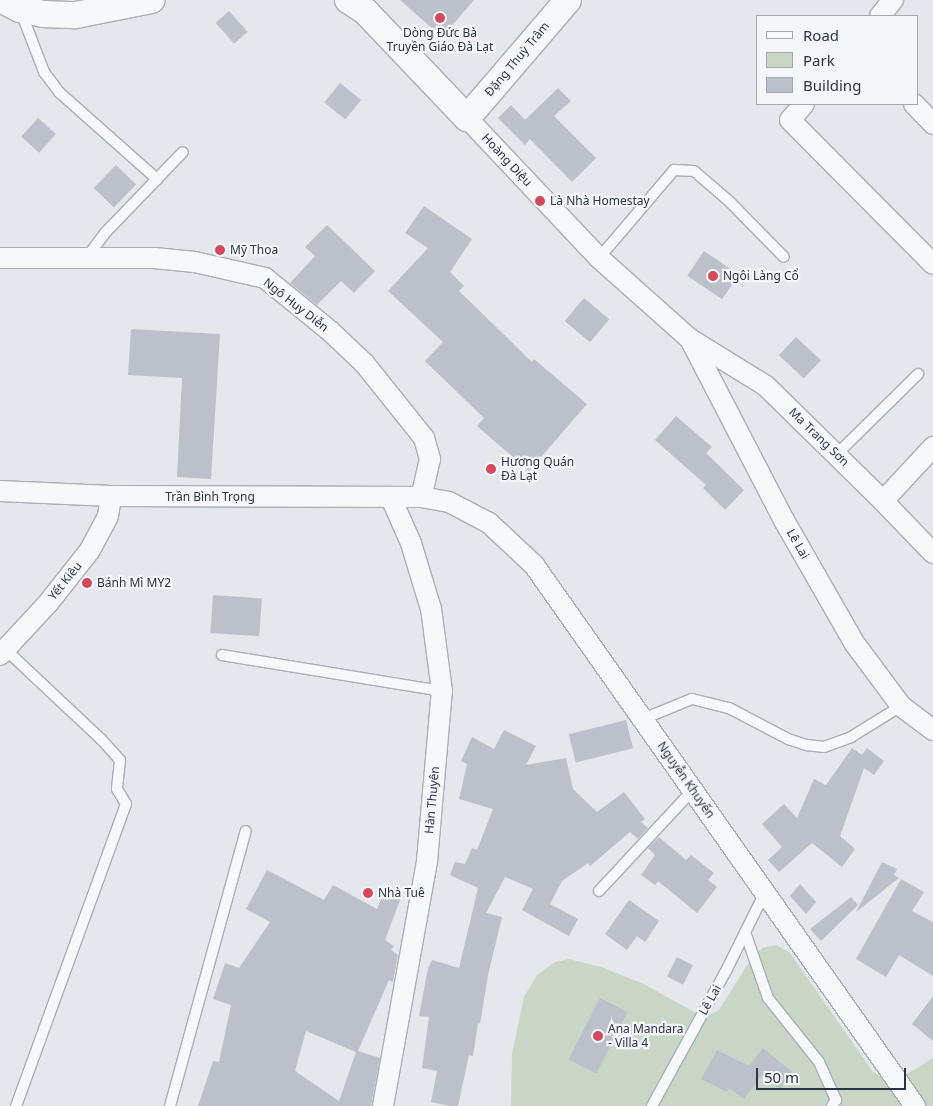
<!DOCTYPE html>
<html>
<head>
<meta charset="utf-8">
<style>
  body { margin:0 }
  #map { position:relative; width:933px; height:1106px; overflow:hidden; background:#e4e7ec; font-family:"Noto Sans",sans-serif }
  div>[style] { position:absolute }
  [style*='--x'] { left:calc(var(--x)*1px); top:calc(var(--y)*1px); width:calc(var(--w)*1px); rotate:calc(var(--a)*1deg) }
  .green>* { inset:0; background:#c9d6c5 }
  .building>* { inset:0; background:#bbc0ca; transform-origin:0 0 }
  .roads { filter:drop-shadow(1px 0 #a9aeb7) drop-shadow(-1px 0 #a9aeb7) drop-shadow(0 1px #a9aeb7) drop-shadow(0 -1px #a9aeb7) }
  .service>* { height:10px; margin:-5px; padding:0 5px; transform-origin:5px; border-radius:5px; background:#f7f8fa }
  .minor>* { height:20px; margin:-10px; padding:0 10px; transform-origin:10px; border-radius:10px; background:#f7f8fa }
  .tertiary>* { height:26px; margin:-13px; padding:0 13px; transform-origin:13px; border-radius:13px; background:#f7f8fa }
  .dots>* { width:14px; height:14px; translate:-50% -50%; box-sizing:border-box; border:2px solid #f4f6f9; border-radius:50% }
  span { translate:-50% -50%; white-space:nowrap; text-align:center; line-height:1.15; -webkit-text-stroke:4.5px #f4f6f9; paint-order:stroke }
  .poi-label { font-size:12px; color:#2b3445 }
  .left { translate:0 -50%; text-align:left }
  .street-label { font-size:12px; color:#2b3445 }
  .legend { position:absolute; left:756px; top:15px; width:162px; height:90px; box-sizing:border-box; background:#f4f6f9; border:1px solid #a4a8b1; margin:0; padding:6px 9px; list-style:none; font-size:15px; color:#2b3445 }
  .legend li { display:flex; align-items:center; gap:10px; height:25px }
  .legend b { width:25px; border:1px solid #a4a8b1 }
  .scale { position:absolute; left:756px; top:1068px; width:150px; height:22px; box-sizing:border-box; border:2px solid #2b3445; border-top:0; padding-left:6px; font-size:15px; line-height:18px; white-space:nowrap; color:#2b3445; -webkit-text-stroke:4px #f4f6f9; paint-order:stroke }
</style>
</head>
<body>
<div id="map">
  <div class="green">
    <div style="clip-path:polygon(776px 945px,790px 953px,873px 1072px,888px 1080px,902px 1077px,933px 1058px,933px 1106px,511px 1106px,512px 1054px,524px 997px,537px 975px,555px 962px,569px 959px,601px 967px,644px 984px,694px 1012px,710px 1015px,719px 1010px,751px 959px,762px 948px)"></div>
  </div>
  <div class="building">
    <div style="clip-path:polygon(400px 0,474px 0,442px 37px)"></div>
    <div style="left:229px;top:11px;width:28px;height:18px;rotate:48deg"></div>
    <div style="left:340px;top:83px;width:27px;height:25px;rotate:39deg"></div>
    <div style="clip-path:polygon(558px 88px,571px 101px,554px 116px,596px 158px,572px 182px,530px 139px,525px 145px,498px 118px,511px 105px,525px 120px)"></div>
    <div style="left:38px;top:118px;width:24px;height:25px;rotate:42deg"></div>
    <div style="left:116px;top:165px;width:28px;height:32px;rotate:44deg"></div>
    <div style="clip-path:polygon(424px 206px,472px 239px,450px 272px,464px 286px,459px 291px,532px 362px,534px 359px,587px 404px,529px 471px,477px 426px,484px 418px,425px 361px,443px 342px,388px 291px,428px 248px,405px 233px)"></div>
    <div style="clip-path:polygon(327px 225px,375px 271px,354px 293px,341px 281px,317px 305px,290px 283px,315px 256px,305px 247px)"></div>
    <div style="left:704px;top:251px;width:42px;height:30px;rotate:34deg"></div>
    <div style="left:584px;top:298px;width:33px;height:30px;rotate:40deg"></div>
    <div style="clip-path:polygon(131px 329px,220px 334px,211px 479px,177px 477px,182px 378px,128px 375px)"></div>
    <div style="left:796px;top:337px;width:34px;height:25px;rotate:43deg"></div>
    <div style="clip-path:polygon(676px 416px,712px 447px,706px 453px,744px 490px,725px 510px,703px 488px,706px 485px,655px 440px)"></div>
    <div style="left:213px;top:595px;width:49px;height:38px;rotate:4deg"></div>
    <div style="left:626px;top:720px;width:29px;height:59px;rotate:76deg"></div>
    <div style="clip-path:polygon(504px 730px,536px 746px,526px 765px,566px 758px,573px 789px,597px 812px,624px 792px,645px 819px,641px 822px,648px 828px,638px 839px,630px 832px,590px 866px,588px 863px,562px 881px,550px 904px,578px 919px,569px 936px,522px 910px,533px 889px,505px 877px,486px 913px,502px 917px,488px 975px,480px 1024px,478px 1023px,473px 1056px,469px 1055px,458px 1106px,450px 1106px,431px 1102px,437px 1071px,422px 1068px,429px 1017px,419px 1016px,428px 968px,432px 960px,459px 968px,478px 888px,450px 875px,455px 862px,465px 864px,472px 848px,477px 850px,493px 809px,459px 799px,467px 764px,461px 761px,472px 737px,494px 749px)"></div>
    <div style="clip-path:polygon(852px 748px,862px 755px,867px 748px,884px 761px,874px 775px,864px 768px,840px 836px,855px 849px,842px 867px,812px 843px,779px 872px,768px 860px,782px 847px,762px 824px,784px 804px,797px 818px,814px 779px,826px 785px)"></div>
    <div style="clip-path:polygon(659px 837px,686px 860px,691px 855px,714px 873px,708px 880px,717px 887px,697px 913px,658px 881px,655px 885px,641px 875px,655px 855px,648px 848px)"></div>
    <div style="clip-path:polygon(882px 862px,897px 869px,894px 875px,899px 878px,856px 912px)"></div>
    <div style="clip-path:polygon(evenodd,267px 870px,324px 900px,333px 885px,377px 909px,385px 889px,402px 895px,385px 940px,394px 946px,391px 950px,398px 955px,393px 982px,389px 980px,358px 1051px,380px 1058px,371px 1106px,198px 1106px,213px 1061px,219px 1062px,231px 1005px,213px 999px,225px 963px,239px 968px,270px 922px,246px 909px,267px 870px,306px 1031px,356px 1052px,339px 1101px,295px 1071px,306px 1031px)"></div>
    <div style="clip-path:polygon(901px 879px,924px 892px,912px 911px,933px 922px,933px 976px,899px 955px,886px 977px,856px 959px)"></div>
    <div style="clip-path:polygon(800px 884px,816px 902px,806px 914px,790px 896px)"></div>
    <div style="clip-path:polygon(851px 897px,858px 905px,821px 941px,810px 929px)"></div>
    <div style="clip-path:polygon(629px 900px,659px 921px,645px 942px,637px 936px,627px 950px,605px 934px)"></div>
    <div style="left:677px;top:957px;width:18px;height:22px;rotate:27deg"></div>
    <div style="clip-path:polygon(933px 996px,933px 1041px,912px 1024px)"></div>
    <div style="left:600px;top:998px;width:31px;height:69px;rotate:27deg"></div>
    <div style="clip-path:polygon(763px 1048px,792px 1072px,780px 1089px,762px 1075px,744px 1099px,729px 1088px,727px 1092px,701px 1079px,717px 1050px,749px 1066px)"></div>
  </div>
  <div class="roads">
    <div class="service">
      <div style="--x:21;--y:12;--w:64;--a:69"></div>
      <div style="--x:44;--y:72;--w:26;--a:53"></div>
      <div style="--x:60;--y:93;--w:130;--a:41.6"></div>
      <div style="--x:87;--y:257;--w:30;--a:-53"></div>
      <div style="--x:105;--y:233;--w:112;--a:-46.1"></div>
      <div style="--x:599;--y:258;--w:116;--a:-49.6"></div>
      <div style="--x:674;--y:170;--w:20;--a:3"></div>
      <div style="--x:694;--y:171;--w:46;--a:40.6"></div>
      <div style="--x:729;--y:201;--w:78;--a:45.5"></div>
      <div style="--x:837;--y:454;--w:114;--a:-44.6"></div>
      <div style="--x:5;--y:649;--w:132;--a:43.2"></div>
      <div style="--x:101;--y:739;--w:28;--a:48"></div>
      <div style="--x:120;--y:760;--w:29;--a:96"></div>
      <div style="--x:117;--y:789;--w:17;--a:59"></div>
      <div style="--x:126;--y:804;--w:321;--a:110"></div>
      <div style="--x:222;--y:655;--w:223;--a:9.3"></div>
      <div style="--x:643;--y:719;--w:53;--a:-22.2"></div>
      <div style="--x:692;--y:699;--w:38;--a:14"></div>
      <div style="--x:729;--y:708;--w:67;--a:27.7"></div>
      <div style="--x:788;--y:739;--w:20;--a:18"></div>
      <div style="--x:807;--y:745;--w:17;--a:7"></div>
      <div style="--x:824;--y:747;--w:29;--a:-20"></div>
      <div style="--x:851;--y:737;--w:59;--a:-31.8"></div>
      <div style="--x:599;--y:891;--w:138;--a:-47.1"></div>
      <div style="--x:745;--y:932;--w:70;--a:70.8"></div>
      <div style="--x:768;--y:998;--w:82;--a:51.4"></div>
      <div style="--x:819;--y:1062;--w:42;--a:65.9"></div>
      <div style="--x:836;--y:1100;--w:7;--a:124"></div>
      <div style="--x:170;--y:1106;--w:285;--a:-74.6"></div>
      <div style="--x:652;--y:1106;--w:156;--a:-61.3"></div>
      <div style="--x:727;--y:969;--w:86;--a:-63.7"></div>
    </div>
    <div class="minor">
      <div style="--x:880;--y:16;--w:21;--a:-51"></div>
      <div style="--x:804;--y:104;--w:21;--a:131"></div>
      <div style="--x:790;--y:120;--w:203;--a:45.2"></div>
      <div style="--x:914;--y:104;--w:28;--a:46"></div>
      <div style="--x:467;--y:118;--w:192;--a:46.7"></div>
      <div style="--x:599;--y:258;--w:122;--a:41.7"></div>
      <div style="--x:690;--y:339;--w:89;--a:31.7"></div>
      <div style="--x:766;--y:386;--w:164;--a:44.5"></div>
      <div style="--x:883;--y:501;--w:72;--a:46.1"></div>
      <div style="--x:0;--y:258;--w:154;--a:0"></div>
      <div style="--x:154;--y:258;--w:41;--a:5.6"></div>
      <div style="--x:195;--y:262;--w:72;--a:12.9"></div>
      <div style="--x:265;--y:278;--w:84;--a:39.2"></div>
      <div style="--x:330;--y:331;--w:47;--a:43.3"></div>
      <div style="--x:364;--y:363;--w:96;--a:51.3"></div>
      <div style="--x:424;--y:438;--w:22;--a:74"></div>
      <div style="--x:430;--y:459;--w:39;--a:103"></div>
      <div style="--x:690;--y:339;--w:206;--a:62.6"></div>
      <div style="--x:785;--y:522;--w:141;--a:60.2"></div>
      <div style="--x:855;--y:644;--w:77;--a:53.4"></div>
      <div style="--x:901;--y:706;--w:40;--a:37"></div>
      <div style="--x:0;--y:491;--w:111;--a:2.6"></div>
      <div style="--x:111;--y:496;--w:310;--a:0.2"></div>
      <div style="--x:421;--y:497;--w:28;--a:10"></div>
      <div style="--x:449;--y:502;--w:45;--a:27.7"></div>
      <div style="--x:489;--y:523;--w:62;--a:43"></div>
      <div style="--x:534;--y:565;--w:662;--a:54.84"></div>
      <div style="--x:883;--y:501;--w:74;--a:-47.2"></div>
      <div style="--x:0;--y:655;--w:72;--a:-47.2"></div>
      <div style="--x:49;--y:602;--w:66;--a:-51.7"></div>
      <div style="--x:90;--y:550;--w:38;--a:-62"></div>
      <div style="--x:108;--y:516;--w:20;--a:-81"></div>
      <div style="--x:383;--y:1106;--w:249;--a:-79.8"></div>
      <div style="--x:427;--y:861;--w:171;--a:-85"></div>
      <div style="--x:442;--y:691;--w:83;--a:-97.6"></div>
      <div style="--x:431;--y:609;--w:69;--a:-106.9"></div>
      <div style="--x:411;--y:543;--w:49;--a:-114"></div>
    </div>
    <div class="tertiary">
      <div style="--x:2;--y:0;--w:20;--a:27"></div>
      <div style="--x:20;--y:9;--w:24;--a:12"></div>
      <div style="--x:43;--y:14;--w:33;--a:2"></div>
      <div style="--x:76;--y:15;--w:77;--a:-11.2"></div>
      <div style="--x:348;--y:0;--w:20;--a:33"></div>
      <div style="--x:365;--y:11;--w:148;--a:46.4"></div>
      <div style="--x:467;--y:118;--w:155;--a:-49.4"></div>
    </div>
  </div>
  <div class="dots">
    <div style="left:440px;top:18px;background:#d1495b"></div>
    <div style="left:540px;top:201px;background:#d1495b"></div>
    <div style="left:220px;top:250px;background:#d1495b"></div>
    <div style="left:713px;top:276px;background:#d1495b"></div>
    <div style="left:491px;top:469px;background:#d1495b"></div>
    <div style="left:87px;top:583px;background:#d1495b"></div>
    <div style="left:368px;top:893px;background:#d1495b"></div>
    <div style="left:598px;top:1036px;background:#d1495b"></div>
  </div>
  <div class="poi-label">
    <span style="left:440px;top:40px">Dòng Đức Bà<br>Truyền Giáo Đà Lạt</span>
    <span class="left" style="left:550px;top:201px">Là Nhà Homestay</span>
    <span class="left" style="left:230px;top:250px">Mỹ Thoa</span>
    <span class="left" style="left:723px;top:276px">Ngôi Làng Cổ</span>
    <span class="left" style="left:501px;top:469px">Hương Quán<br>Đà Lạt</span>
    <span class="left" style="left:97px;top:583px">Bánh Mì MY2</span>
    <span class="left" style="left:378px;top:893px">Nhà Tuê</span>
    <span class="left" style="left:608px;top:1036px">Ana Mandara<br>- Villa 4</span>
  </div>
  <div class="street-label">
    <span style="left:517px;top:59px;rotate:-50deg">Đặng Thuỳ Trâm</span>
    <span style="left:507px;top:160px;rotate:47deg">Hoàng Diệu</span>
    <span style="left:296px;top:305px;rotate:38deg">Ngô Huy Diễn</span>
    <span style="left:819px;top:437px;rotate:44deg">Ma Trang Sơn</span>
    <span style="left:210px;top:497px">Trần Bình Trọng</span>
    <span style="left:798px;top:544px;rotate:60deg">Lê Lai</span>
    <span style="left:65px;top:581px;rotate:-51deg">Yết Kiêu</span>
    <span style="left:686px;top:780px;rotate:55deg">Nguyễn Khuyến</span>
    <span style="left:432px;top:800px;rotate:-85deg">Hàn Thuyên</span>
    <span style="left:710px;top:1000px;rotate:-61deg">Lê Lai</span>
  </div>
  <ul class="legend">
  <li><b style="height:6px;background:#f7f8fa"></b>Road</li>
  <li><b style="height:14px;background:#c9d6c5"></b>Park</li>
  <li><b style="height:14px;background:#bbc0ca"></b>Building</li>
  </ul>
  <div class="scale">50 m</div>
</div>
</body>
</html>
